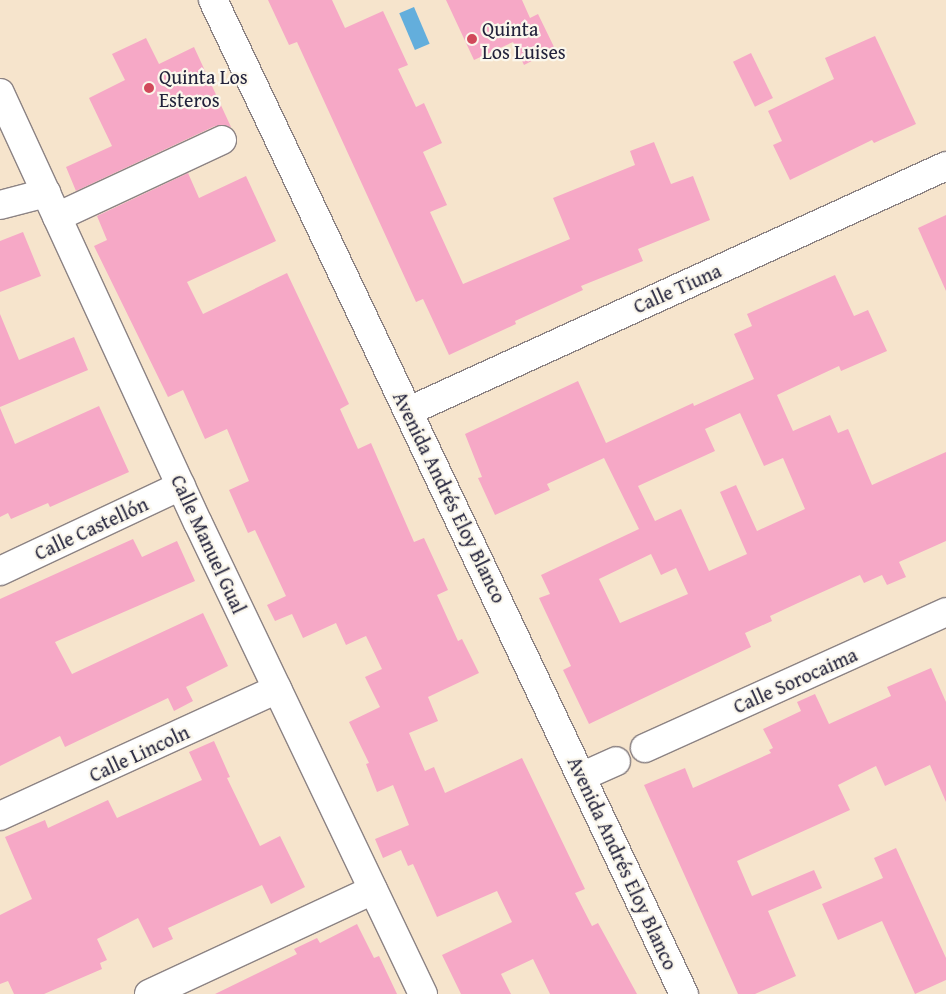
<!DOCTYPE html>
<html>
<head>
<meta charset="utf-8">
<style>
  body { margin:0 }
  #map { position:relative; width:946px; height:994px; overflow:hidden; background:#f6e4cc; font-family:"Gentium Book Plus",serif }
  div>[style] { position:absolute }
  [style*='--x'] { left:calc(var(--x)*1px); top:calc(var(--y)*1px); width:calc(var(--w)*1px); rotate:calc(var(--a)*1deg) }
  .water>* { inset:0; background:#63aedc; transform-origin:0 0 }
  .building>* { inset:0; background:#f6a8c6; transform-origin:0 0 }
  .roads { filter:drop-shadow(1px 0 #8c8384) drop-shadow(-1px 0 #8c8384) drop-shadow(0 1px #8c8384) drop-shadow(0 -1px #8c8384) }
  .minor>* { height:28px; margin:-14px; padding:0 14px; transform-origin:14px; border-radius:14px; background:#fff }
  .dots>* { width:14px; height:14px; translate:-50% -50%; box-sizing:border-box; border:2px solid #fbf7ec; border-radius:50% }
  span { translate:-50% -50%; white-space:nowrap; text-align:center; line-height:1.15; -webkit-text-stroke:4.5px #fbf7ec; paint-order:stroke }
  .poi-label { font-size:20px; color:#22223b }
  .left { translate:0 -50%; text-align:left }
  .street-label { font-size:20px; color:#22223b }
</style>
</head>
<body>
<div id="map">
  <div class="water">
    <div style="left:414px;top:7px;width:40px;height:16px;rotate:67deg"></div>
  </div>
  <div class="building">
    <div style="clip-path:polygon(268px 0,332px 0,345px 28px,383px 11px,408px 65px,398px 69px,416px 107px,424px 103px,442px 143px,423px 152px,447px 205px,430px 212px,463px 284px,570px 239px,553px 198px,635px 165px,630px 151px,654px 142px,671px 184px,693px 176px,710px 220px,638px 249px,643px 261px,581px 286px,583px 290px,515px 321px,516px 324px,449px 355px,423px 299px,416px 302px,297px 42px,289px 45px)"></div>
    <div style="clip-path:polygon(446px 0,522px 0,530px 18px,538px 14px,555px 49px,524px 65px,513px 42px,474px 60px)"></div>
    <div style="clip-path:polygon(875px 36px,916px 124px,874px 143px,872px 140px,790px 180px,773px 145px,782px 141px,768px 111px,834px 79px,825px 58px)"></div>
    <div style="clip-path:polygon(146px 38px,159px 64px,194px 47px,231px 127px,215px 126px,76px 191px,66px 167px,112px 146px,89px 98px,125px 80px,112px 54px)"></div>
    <div style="left:751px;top:53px;width:50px;height:20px;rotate:64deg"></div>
    <div style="clip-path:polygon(188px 173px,199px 198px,246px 176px,276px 241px,187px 282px,203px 314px,287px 273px,349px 404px,340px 409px,358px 449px,371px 443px,414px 542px,424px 538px,448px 590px,437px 595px,458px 641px,462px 639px,479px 673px,428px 697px,438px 721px,409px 733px,425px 771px,434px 767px,445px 793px,522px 758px,585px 889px,575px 893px,592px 926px,598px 923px,637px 994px,550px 994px,533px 959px,501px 974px,511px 994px,461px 994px,442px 955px,512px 922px,497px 891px,437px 917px,413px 864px,408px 866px,401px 850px,383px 858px,375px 839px,409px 825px,393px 785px,377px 792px,366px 764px,369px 763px,349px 722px,380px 707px,365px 677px,382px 669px,366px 636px,346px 645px,336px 623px,303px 638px,292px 614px,275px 621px,267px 605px,286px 596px,255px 530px,248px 533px,229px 490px,249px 481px,227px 429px,205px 439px,183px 390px,168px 397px,94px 246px,107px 240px,97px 216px)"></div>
    <div style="clip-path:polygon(946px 215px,946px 291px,918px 228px)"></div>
    <div style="clip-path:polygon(23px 232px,41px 276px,0 292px,0 241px)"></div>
    <div style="clip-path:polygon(evenodd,835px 275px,854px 316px,868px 310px,887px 351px,841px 371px,839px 366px,777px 395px,793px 431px,830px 415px,838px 433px,848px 429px,872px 485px,946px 452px,946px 541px,899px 562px,906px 577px,887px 585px,882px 575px,864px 583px,860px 575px,798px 603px,770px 616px,772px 621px,745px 633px,751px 647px,589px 724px,563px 670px,571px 666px,539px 598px,550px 594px,541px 575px,639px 529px,604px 458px,547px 484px,550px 490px,495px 515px,478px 478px,482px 477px,465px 434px,578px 381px,606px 443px,693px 403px,694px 406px,754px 379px,734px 334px,752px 326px,747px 314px,835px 275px,740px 413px,764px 466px,783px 458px,805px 509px,757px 531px,736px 485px,720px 492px,747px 554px,709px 571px,681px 509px,655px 521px,638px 486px,715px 451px,705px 429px,740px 413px,835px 275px,651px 554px,661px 575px,676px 568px,688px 594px,620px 623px,599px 579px,651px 554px)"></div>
    <div style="clip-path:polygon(0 314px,19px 360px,74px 337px,88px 370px,0 407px)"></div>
    <div style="clip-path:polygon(99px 406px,129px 472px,50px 507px,48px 503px,11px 519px,8px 513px,0 517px,0 408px,15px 444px)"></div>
    <div style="clip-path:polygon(133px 539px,142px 557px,177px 541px,195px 581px,55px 642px,72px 674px,203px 613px,228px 666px,186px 687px,193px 701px,174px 711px,168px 698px,65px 747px,60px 736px,0 766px,0 599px)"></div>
    <div style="clip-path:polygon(931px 668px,946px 702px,946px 802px,930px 765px,885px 786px,876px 766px,838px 785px,850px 810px,737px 861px,752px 896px,814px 870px,822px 888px,768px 911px,796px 976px,755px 994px,738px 994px,644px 785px,685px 768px,693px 788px,771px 753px,769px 750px,773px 748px,763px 729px,801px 711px,797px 702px,815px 694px,829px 724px,891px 696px,887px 687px)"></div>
    <div style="clip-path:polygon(214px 741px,230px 777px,227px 778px,260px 846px,280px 836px,305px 887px,271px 904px,262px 885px,168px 928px,173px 939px,153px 948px,138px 918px,97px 939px,107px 960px,100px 963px,102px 969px,44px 994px,14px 994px,8px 981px,0 984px,0 915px,32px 899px,5px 837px,45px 820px,48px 828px,108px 800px,117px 818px,202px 780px,189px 752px)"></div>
    <div style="clip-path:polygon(896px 848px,946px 958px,946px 980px,915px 994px,882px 921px,838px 940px,822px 904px,883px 878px,874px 858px)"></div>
    <div style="clip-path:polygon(357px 924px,374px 958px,379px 956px,397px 994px,215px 994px,297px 954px,294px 949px,317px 938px,320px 943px)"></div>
  </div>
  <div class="roads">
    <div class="minor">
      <div style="--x:213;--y:0;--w:1100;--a:64.65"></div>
      <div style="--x:0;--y:93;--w:473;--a:65.3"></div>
      <div style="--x:198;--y:523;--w:522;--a:64.47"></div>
      <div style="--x:0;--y:205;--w:48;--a:-14.6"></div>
      <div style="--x:57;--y:217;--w:182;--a:-25"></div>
      <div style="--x:409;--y:411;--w:590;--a:-24.52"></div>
      <div style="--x:0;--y:571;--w:200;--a:-25.2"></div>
      <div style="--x:645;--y:748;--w:330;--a:-24.3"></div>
      <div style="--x:583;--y:776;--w:36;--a:-24"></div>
      <div style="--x:0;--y:816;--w:305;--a:-24.6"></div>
      <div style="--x:149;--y:994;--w:247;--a:-24.9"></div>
    </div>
  </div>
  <div class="dots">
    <div style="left:472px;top:39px;background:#d1495b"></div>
    <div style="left:149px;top:88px;background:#d1495b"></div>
  </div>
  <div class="poi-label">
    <span class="left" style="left:482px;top:40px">Quinta<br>Los Luises</span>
    <span class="left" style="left:159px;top:88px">Quinta Los<br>Esteros</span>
  </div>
  <div class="street-label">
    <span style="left:677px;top:288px;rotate:-24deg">Calle Tiuna</span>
    <span style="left:450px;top:497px;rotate:64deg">Avenida Andrés Eloy Blanco</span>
    <span style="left:91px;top:528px;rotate:-25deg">Calle Castellón</span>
    <span style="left:209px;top:544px;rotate:65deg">Calle Manuel Gual</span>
    <span style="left:795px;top:680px;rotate:-24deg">Calle Sorocaima</span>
    <span style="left:139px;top:753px;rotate:-25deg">Calle Lincoln</span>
    <span style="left:623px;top:863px;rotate:65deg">Avenida Andrés Eloy Blanco</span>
  </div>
</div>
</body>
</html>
